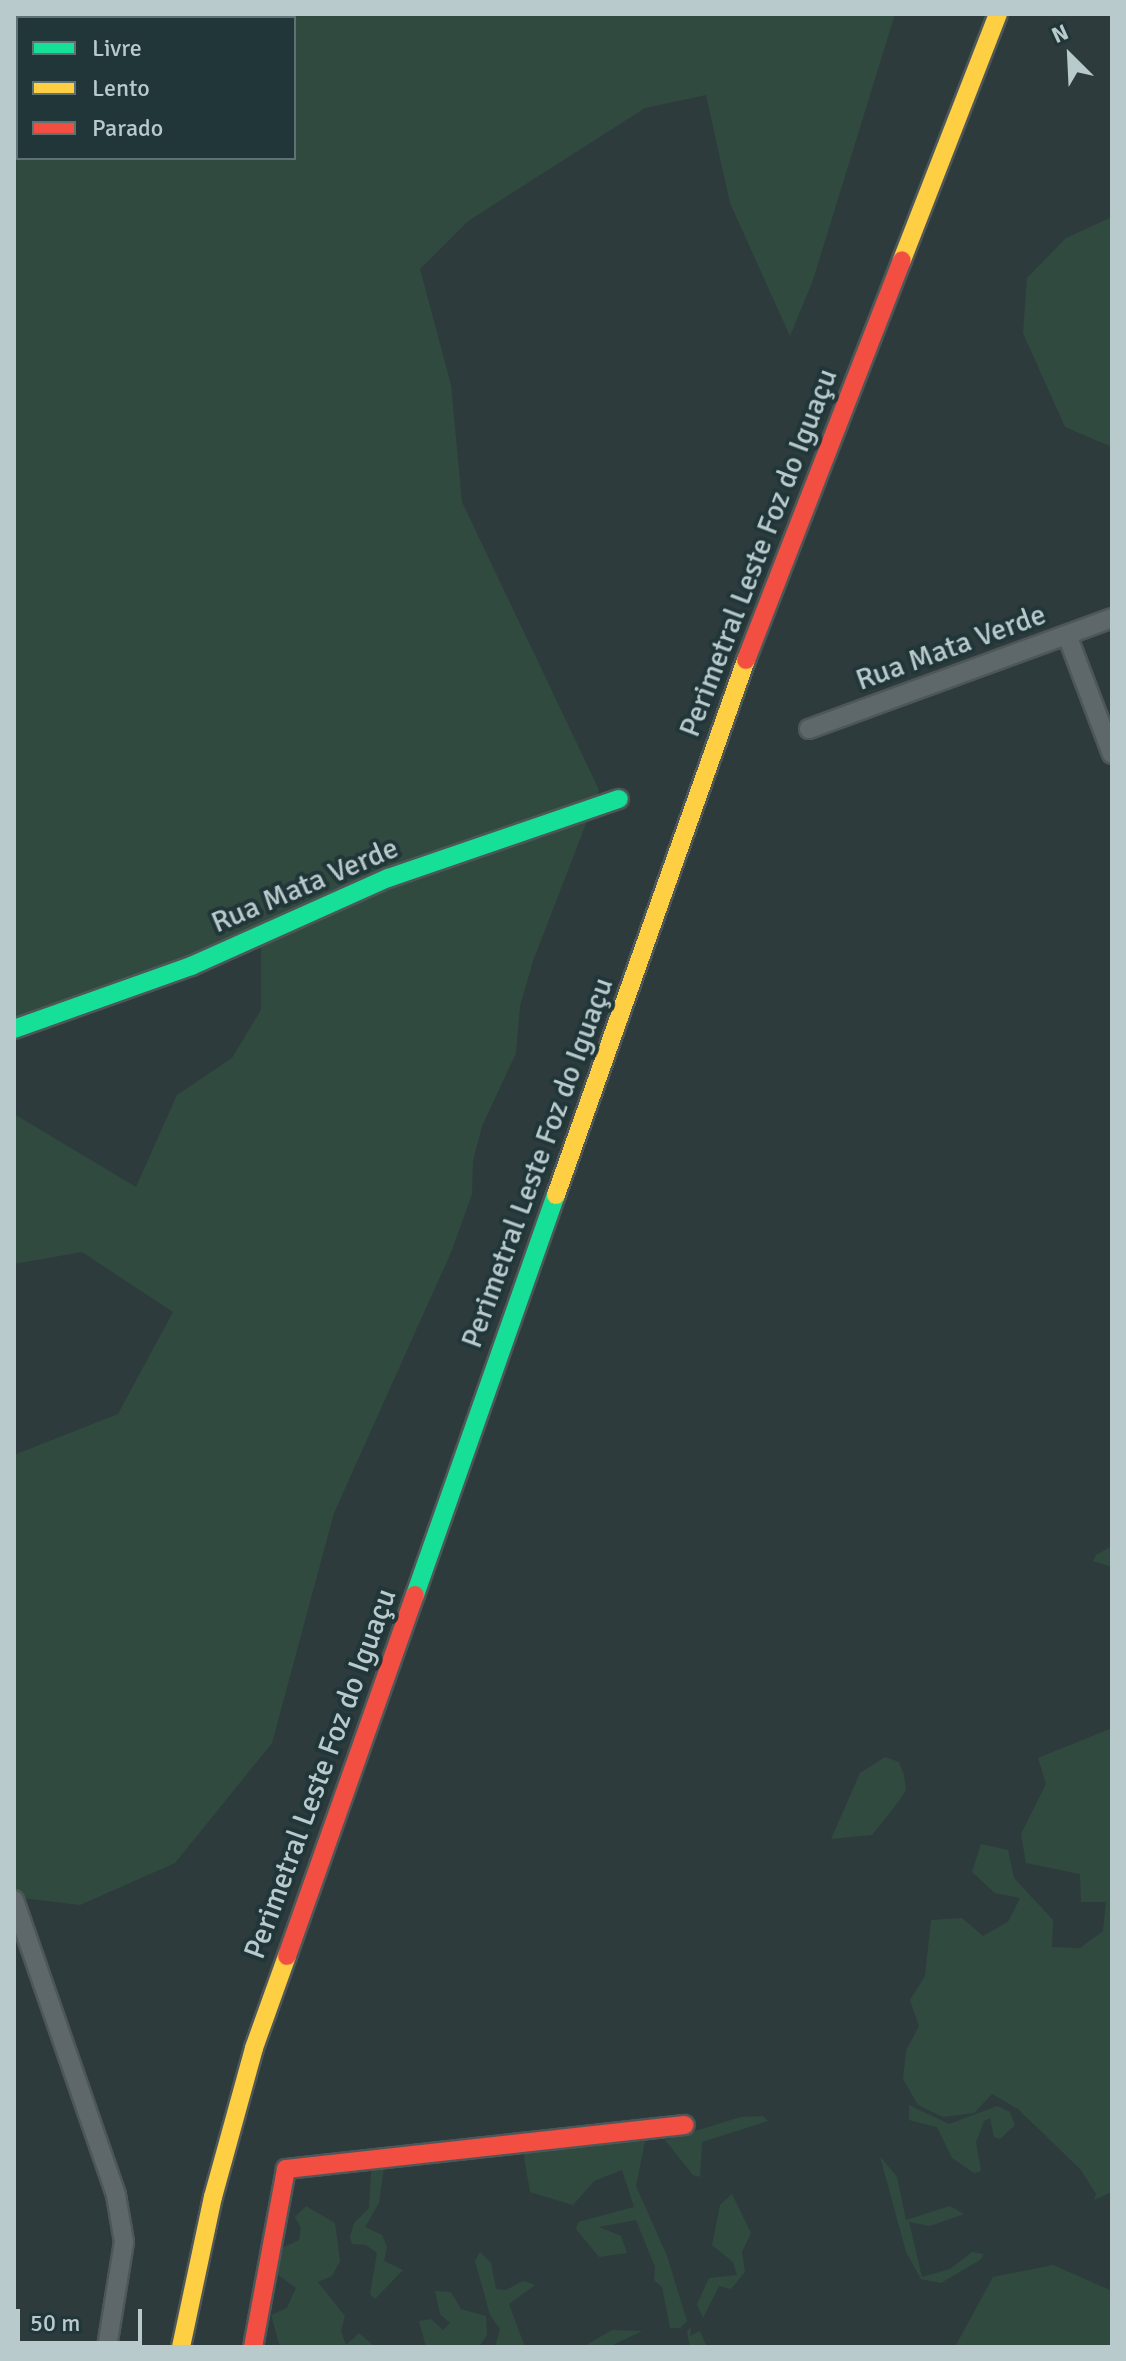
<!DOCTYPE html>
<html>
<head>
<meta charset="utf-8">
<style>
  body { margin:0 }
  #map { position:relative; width:1126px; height:2361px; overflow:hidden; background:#2e3b3c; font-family:Signika,sans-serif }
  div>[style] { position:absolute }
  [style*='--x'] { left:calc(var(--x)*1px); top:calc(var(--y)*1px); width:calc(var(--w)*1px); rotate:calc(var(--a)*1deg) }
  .green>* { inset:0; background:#314a3f }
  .roads { filter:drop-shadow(2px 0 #4e5758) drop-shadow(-2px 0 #4e5758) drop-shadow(0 2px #4e5758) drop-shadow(0 -2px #4e5758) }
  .street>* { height:18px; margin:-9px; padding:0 9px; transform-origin:9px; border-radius:9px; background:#5e686a }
  .fast>* { height:18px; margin:-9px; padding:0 9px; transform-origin:9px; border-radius:9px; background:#16e098 }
  .slow>* { height:18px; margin:-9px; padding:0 9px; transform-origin:9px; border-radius:9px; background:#ffcf43 }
  .jam>* { height:18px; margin:-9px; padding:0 9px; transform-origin:9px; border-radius:9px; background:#f24e42 }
  span { translate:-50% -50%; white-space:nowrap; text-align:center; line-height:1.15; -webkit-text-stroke:8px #213638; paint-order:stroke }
  .street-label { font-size:30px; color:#b9cacc }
  .frame { position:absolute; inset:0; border:16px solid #b9cacc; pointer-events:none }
  .legend { position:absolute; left:16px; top:16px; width:280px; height:144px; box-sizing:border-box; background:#213638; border:2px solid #5e7173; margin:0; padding:10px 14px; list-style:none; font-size:24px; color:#b9cacc }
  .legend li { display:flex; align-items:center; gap:16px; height:40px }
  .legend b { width:40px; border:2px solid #5e7173 }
  .north { position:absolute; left:1030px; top:16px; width:80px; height:80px; -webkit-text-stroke:6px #213638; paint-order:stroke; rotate:336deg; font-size:22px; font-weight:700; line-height:32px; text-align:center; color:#b9cacc }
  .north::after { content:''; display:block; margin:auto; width:28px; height:36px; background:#b9cacc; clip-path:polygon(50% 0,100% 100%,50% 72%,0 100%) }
  .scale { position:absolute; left:16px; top:2309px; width:126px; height:36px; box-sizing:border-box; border:4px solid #b9cacc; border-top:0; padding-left:10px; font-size:24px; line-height:28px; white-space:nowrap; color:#b9cacc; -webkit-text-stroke:6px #213638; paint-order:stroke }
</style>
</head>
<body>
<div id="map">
  <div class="green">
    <div style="clip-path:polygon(evenodd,14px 14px,895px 14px,813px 280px,790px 336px,730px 203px,706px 95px,645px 108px,468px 221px,420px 269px,451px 385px,462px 502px,599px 790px,533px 961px,520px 1006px,516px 1053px,482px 1126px,473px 1161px,472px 1194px,452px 1250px,334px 1513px,272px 1743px,175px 1863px,80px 1905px,14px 1897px,14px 1455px,118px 1414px,173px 1312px,82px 1252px,14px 1264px,14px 1114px,136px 1187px,177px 1095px,232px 1058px,261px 1010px,261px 938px,14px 1030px,14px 14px,18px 18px,294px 18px,294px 158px,18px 158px,18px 18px)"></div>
    <div style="clip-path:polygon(1112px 217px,1112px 447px,1065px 427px,1023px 333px,1027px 278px,1066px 238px)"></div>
    <div style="clip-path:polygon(1112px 1546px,1112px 1567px,1093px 1561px,1096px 1555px)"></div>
    <div style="clip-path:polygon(1112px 1728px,1112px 2192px,1094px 2200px,1096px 2194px,1081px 2170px,1018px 2109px,992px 2094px,974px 2113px,943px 2117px,918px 2105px,903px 2079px,906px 2051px,919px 2026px,910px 2000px,925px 1976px,931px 1920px,962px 1918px,983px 1936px,1008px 1922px,1020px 1898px,995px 1893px,972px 1872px,981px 1844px,1008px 1850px,1014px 1878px,1053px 1920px,1052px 1947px,1080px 1948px,1103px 1931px,1106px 1902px,1081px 1902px,1080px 1874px,1026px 1863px,1021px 1834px,1046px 1784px,1038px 1758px)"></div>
    <div style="clip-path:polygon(885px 1757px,899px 1762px,904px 1775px,906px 1790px,899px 1801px,872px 1835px,831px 1839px,860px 1773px)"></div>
    <div style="clip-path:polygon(909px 2105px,949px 2124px,997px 2106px,1010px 2112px,1015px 2125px,1000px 2139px,994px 2137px,990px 2118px,984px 2121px,976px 2142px,981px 2171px,974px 2173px,952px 2158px,937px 2127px,909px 2120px)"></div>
    <div style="clip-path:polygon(763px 2116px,768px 2121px,702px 2142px,700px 2177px,693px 2175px,665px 2140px,741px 2117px)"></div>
    <div style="clip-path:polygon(645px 2141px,636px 2186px,667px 2256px,687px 2321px,680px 2328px,670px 2328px,662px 2287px,654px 2280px,655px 2267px,636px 2220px,599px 2227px,621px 2236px,627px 2253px,599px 2257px,576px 2229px,578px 2222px,634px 2207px,622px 2170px,594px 2181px,573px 2205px,530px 2192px,523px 2151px)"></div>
    <div style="clip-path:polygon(880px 2156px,897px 2177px,906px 2220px,950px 2206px,964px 2214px,930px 2226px,909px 2222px,922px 2277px,950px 2269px,972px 2252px,984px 2254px,980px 2260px,941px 2283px,921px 2279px,906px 2252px)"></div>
    <div style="clip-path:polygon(384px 2167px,379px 2203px,365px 2227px,382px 2235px,387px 2247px,384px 2261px,403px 2270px,375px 2299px,370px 2294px,377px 2253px,366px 2245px,352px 2244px,350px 2237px,354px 2223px,369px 2208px,371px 2172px)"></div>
    <div style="clip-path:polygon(732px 2194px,751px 2233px,742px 2252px,745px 2272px,731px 2289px,719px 2286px,703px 2318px,697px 2304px,709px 2278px,737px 2275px,733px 2262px,712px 2245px,720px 2205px)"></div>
    <div style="clip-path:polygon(306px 2206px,335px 2223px,340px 2261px,332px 2276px,318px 2282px,345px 2316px,341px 2331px,346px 2345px,359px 2333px,375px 2347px,280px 2347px,271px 2315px,287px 2308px,296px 2288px,270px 2269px,277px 2250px,299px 2240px,301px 2228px,295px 2217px)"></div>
    <div style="clip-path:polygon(480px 2252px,491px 2263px,496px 2289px,506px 2290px,523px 2281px,535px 2285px,509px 2304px,525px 2347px,495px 2347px,500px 2329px,490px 2315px,475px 2261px)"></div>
    <div style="clip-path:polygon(1053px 2265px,1112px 2291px,1112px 2347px,955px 2347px,993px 2277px)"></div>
    <div style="clip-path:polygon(435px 2291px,451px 2292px,461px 2309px,486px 2316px,487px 2335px,479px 2347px,426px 2347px,419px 2321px,431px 2319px,443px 2330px,450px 2323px,440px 2314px)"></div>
    <div style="clip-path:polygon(691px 2326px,690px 2336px,700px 2331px,707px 2347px,690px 2347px,687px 2332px)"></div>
    <div style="clip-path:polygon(612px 2330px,642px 2331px,609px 2347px,583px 2347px)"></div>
  </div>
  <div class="roads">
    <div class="street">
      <div style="--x:1067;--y:635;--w:127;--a:69.3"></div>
      <div style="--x:809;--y:729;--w:323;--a:-20.1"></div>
      <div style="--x:14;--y:1900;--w:312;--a:70.9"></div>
      <div style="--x:116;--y:2195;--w:48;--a:80.3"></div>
      <div style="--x:124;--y:2242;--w:106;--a:99.2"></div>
    </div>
    <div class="fast">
      <div style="--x:14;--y:1029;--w:188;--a:-19.6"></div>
      <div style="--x:191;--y:966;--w:216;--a:-24.1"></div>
      <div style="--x:388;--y:878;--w:244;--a:-18.9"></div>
      <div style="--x:415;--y:1595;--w:424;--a:-70.6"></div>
    </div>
    <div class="slow">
      <div style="--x:902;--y:260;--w:264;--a:-68.7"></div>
      <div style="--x:556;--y:1195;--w:568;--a:-70.45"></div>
      <div style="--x:181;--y:2347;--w:153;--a:-78"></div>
      <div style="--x:213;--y:2197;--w:155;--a:-74.6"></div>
      <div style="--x:254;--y:2048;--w:98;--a:-70.3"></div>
    </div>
    <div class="jam">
      <div style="--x:746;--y:660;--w:429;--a:-68.7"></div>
      <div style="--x:287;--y:1956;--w:383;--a:-70.5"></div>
      <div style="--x:253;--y:2347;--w:181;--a:-79.5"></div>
      <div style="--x:286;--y:2169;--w:401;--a:-6.3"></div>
    </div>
  </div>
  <div class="street-label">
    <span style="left:759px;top:553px;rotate:-69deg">Perimetral Leste Foz do Iguaçu</span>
    <span style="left:951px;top:648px;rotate:-20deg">Rua Mata Verde</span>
    <span style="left:305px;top:886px;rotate:-23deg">Rua Mata Verde</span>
    <span style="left:538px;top:1163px;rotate:-70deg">Perimetral Leste Foz do Iguaçu</span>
    <span style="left:321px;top:1774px;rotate:-70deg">Perimetral Leste Foz do Iguaçu</span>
  </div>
  <div class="frame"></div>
  <ul class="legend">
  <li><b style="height:10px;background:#16e098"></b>Livre</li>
  <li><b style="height:10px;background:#ffcf43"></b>Lento</li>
  <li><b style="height:10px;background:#f24e42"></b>Parado</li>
  </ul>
  <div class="north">N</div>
  <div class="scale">50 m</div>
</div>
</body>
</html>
